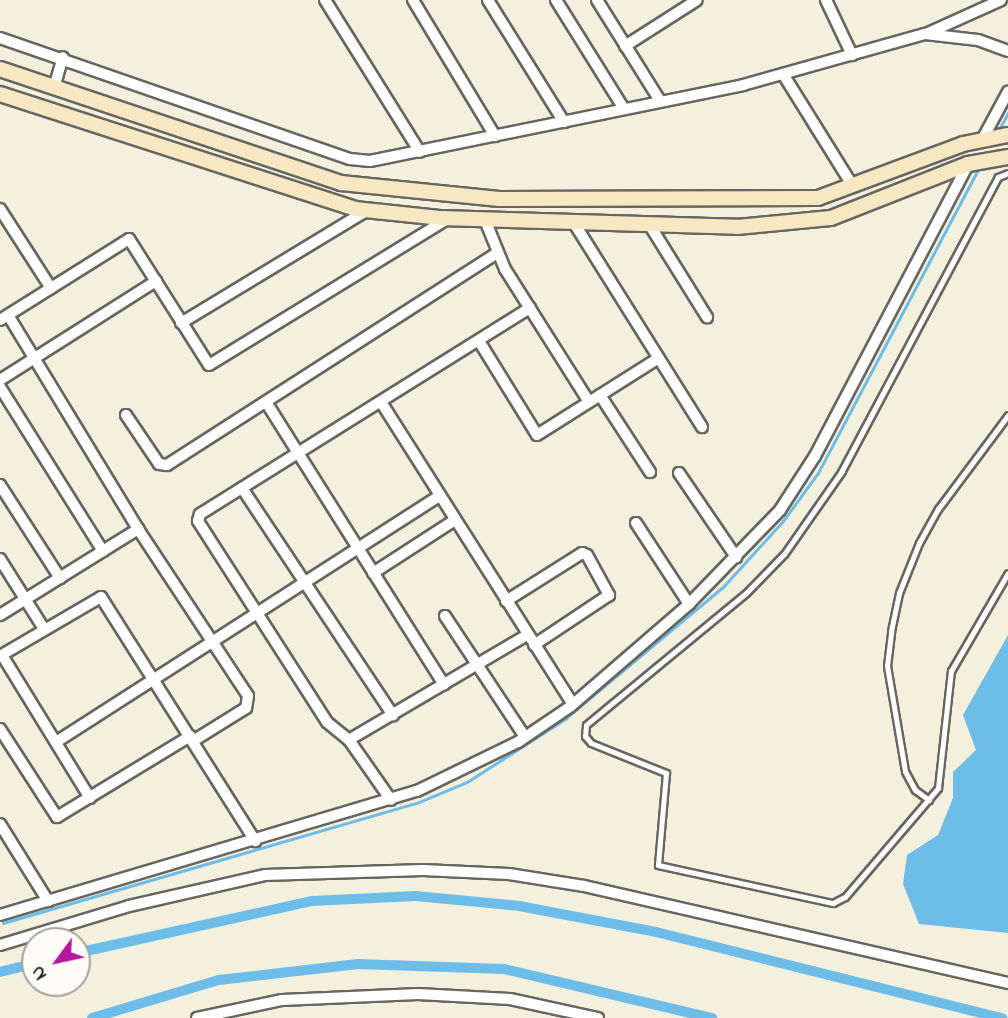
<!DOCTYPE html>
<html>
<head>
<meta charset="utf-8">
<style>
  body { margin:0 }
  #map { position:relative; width:1008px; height:1018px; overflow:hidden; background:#f3f0de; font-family:"Indie Flower",sans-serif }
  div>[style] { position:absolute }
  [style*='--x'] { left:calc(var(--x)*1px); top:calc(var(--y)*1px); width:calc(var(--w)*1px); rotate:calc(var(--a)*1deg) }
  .water>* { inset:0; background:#6ebde9 }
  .stream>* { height:2.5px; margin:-1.25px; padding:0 1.25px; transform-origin:1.25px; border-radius:1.25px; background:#6ebde9 }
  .canal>* { height:10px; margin:-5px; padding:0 5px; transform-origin:5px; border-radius:5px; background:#6ebde9 }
  .roads { filter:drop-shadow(2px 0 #676660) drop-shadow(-2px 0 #676660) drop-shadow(0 2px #676660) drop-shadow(0 -2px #676660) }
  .lane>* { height:5px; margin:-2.5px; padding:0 2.5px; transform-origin:2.5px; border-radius:2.5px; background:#fff }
  .street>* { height:10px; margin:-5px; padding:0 5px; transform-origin:5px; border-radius:5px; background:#fff }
  .secondary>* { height:14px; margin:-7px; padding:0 7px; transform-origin:7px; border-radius:7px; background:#f7e8c3 }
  span { translate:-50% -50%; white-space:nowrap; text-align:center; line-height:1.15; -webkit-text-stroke:5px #fdfcf7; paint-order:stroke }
  .north { position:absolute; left:21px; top:927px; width:70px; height:70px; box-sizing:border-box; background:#fdfcf7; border:2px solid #a3a29f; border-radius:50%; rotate:237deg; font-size:19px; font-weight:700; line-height:28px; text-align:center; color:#1c1c1c }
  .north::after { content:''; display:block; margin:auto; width:24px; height:32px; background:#b5179e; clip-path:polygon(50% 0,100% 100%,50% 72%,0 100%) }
</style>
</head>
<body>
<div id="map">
  <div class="water">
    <div style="clip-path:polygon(1008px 635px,1008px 933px,919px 924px,903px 884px,907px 855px,938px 835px,953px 798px,953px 772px,976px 750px,963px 715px)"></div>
  </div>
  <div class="stream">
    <div style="--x:997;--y:133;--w:23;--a:-61"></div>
    <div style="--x:3;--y:923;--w:431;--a:-16.2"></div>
    <div style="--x:417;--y:803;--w:54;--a:-22.8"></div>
    <div style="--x:467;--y:782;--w:117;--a:-32.7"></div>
    <div style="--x:565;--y:719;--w:206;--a:-39.9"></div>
    <div style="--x:723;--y:587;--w:89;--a:-47.7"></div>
    <div style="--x:783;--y:521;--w:59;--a:-53.9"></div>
    <div style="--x:818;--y:473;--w:345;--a:-62.2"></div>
  </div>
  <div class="canal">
    <div style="--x:77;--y:953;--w:241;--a:-12.5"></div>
    <div style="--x:312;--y:901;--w:104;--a:-2.8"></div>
    <div style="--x:416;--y:896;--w:103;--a:5.5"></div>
    <div style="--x:519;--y:906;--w:139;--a:10.7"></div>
    <div style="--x:656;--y:932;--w:357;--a:14"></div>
    <div style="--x:0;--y:972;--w:36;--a:-14"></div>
    <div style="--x:92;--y:1018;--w:133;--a:-16.7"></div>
    <div style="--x:219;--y:980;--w:140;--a:-6.6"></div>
    <div style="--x:358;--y:964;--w:146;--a:2"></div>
    <div style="--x:504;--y:969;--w:214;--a:13.3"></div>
  </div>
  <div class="roads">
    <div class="lane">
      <div style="--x:1008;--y:173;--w:11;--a:158"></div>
      <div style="--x:998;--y:177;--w:333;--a:118"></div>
      <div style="--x:842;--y:471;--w:101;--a:124.9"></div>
      <div style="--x:784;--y:554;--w:54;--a:134.3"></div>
      <div style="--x:746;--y:593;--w:207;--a:140.5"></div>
      <div style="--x:586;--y:725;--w:11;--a:95"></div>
      <div style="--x:585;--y:736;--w:9;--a:49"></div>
      <div style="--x:591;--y:743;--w:81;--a:21.8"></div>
      <div style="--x:666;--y:773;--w:92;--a:95"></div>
      <div style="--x:658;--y:865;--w:179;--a:12.3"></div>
      <div style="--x:833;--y:903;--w:13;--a:-27"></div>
      <div style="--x:845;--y:897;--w:143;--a:-49.5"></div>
      <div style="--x:938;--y:788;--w:118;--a:-83.7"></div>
      <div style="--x:951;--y:671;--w:113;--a:-59.8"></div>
      <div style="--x:929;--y:800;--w:17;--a:-144"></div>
      <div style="--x:915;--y:790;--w:21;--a:-118"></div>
      <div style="--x:905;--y:771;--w:107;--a:-99.7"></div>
      <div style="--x:887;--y:666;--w:35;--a:-83"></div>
      <div style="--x:891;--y:631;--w:39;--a:-78"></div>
      <div style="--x:899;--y:593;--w:54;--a:-68.2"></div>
      <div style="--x:919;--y:543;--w:39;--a:-61"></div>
      <div style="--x:938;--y:509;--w:117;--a:-53.3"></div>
    </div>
    <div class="street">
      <div style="--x:325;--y:0;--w:179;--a:58"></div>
      <div style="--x:413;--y:0;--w:159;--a:58.9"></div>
      <div style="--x:488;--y:0;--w:144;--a:58.1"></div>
      <div style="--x:556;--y:0;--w:128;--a:58"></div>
      <div style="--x:597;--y:0;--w:119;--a:58"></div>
      <div style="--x:826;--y:0;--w:61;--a:64.7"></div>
      <div style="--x:928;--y:33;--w:80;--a:-24.3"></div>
      <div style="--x:0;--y:38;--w:370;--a:19.1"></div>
      <div style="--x:350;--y:159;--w:20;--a:6"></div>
      <div style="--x:370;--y:161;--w:381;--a:-11.5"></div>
      <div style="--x:743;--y:85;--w:189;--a:-15.7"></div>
      <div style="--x:925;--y:34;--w:53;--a:6.5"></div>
      <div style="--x:978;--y:40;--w:32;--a:20"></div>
      <div style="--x:625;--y:46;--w:85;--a:-32.6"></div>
      <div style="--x:783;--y:74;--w:131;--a:58.1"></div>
      <div style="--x:54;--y:88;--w:32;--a:-74"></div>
      <div style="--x:982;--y:140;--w:55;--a:-61.6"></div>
      <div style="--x:0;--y:209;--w:94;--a:57.2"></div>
      <div style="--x:485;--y:220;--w:53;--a:67.8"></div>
      <div style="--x:505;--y:269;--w:157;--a:57.7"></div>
      <div style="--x:574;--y:223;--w:241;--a:57.9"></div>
      <div style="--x:649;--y:224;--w:110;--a:58.1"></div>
      <div style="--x:8;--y:315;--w:250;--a:58.7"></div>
      <div style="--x:138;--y:529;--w:200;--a:56.6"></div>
      <div style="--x:248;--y:696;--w:12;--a:99"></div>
      <div style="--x:246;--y:708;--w:62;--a:148.1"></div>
      <div style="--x:0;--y:320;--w:152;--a:-32.1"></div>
      <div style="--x:129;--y:239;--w:149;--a:57.6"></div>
      <div style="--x:209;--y:365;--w:279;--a:-31.5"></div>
      <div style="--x:181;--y:323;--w:216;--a:-31.2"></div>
      <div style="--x:479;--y:341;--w:110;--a:58.3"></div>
      <div style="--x:537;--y:435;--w:144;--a:-32.3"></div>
      <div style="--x:0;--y:380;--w:185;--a:-32.4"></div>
      <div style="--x:0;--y:387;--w:194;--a:57.9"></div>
      <div style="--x:600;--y:395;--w:92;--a:57"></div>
      <div style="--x:266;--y:402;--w:334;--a:57.8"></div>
      <div style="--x:381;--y:402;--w:358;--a:57.6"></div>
      <div style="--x:126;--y:415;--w:59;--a:56"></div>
      <div style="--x:159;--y:464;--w:8;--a:7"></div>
      <div style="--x:167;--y:465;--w:391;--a:-32.7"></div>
      <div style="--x:679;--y:473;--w:102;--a:55.8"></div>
      <div style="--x:0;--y:485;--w:111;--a:57.2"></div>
      <div style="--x:242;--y:488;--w:273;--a:56.4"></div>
      <div style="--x:636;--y:523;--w:97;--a:56.8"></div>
      <div style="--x:0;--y:559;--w:83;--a:57.8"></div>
      <div style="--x:373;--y:573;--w:98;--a:-32.9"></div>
      <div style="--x:506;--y:601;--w:90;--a:-32.3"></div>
      <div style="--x:582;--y:553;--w:5;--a:22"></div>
      <div style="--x:587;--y:555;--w:46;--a:61.2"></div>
      <div style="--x:609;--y:595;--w:90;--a:146.3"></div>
      <div style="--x:0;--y:615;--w:163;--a:-31.9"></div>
      <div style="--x:445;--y:616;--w:145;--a:56.5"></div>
      <div style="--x:527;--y:635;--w:207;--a:149.5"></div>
      <div style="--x:349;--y:740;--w:28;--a:-141"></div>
      <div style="--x:327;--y:722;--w:239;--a:-122.7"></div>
      <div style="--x:198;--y:521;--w:7;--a:-74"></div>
      <div style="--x:200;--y:514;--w:389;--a:-32"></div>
      <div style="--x:2;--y:655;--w:168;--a:58.4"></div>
      <div style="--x:0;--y:656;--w:117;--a:-30.3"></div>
      <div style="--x:101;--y:597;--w:289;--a:57.7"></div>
      <div style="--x:0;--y:729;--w:105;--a:57.1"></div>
      <div style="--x:57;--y:817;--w:156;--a:-31.3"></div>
      <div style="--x:349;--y:740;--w:73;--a:55"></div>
      <div style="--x:56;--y:742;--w:455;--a:-32.7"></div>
      <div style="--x:0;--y:824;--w:91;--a:58.1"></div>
      <div style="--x:0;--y:915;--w:435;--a:-16.6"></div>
      <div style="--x:417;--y:791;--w:112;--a:-25.9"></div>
      <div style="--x:518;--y:742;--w:64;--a:-34.2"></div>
      <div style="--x:571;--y:706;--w:156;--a:-40.8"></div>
      <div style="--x:689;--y:604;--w:131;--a:-45.9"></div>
      <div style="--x:780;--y:510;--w:64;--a:-57.1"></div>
      <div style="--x:815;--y:456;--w:330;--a:-62.3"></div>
      <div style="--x:0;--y:945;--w:135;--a:-16.8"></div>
      <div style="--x:129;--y:906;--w:139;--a:-12.8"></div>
      <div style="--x:265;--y:875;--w:158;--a:-1.8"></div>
      <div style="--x:423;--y:870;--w:86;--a:2.7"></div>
      <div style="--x:509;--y:874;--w:76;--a:9.1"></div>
      <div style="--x:584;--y:886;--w:435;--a:12.9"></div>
      <div style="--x:197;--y:1018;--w:87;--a:-12"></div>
      <div style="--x:282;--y:1000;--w:136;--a:-2.5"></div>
      <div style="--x:418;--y:994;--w:92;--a:3.1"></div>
      <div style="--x:510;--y:999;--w:90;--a:12.2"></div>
    </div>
    <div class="secondary">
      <div style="--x:0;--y:69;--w:360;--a:18.5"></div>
      <div style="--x:341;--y:183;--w:159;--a:5.8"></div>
      <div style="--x:499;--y:199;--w:319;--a:-0.2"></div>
      <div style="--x:818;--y:198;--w:155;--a:-20.4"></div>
      <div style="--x:963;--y:144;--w:46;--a:-11.3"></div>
      <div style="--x:0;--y:94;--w:373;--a:17.9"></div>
      <div style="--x:355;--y:209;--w:85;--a:6"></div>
      <div style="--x:440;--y:218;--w:297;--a:1.7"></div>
      <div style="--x:737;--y:227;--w:94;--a:-5.5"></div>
      <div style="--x:831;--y:218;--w:147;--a:-21.5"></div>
      <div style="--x:968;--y:164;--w:41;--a:-9.9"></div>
    </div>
  </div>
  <div class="north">N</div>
</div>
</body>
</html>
